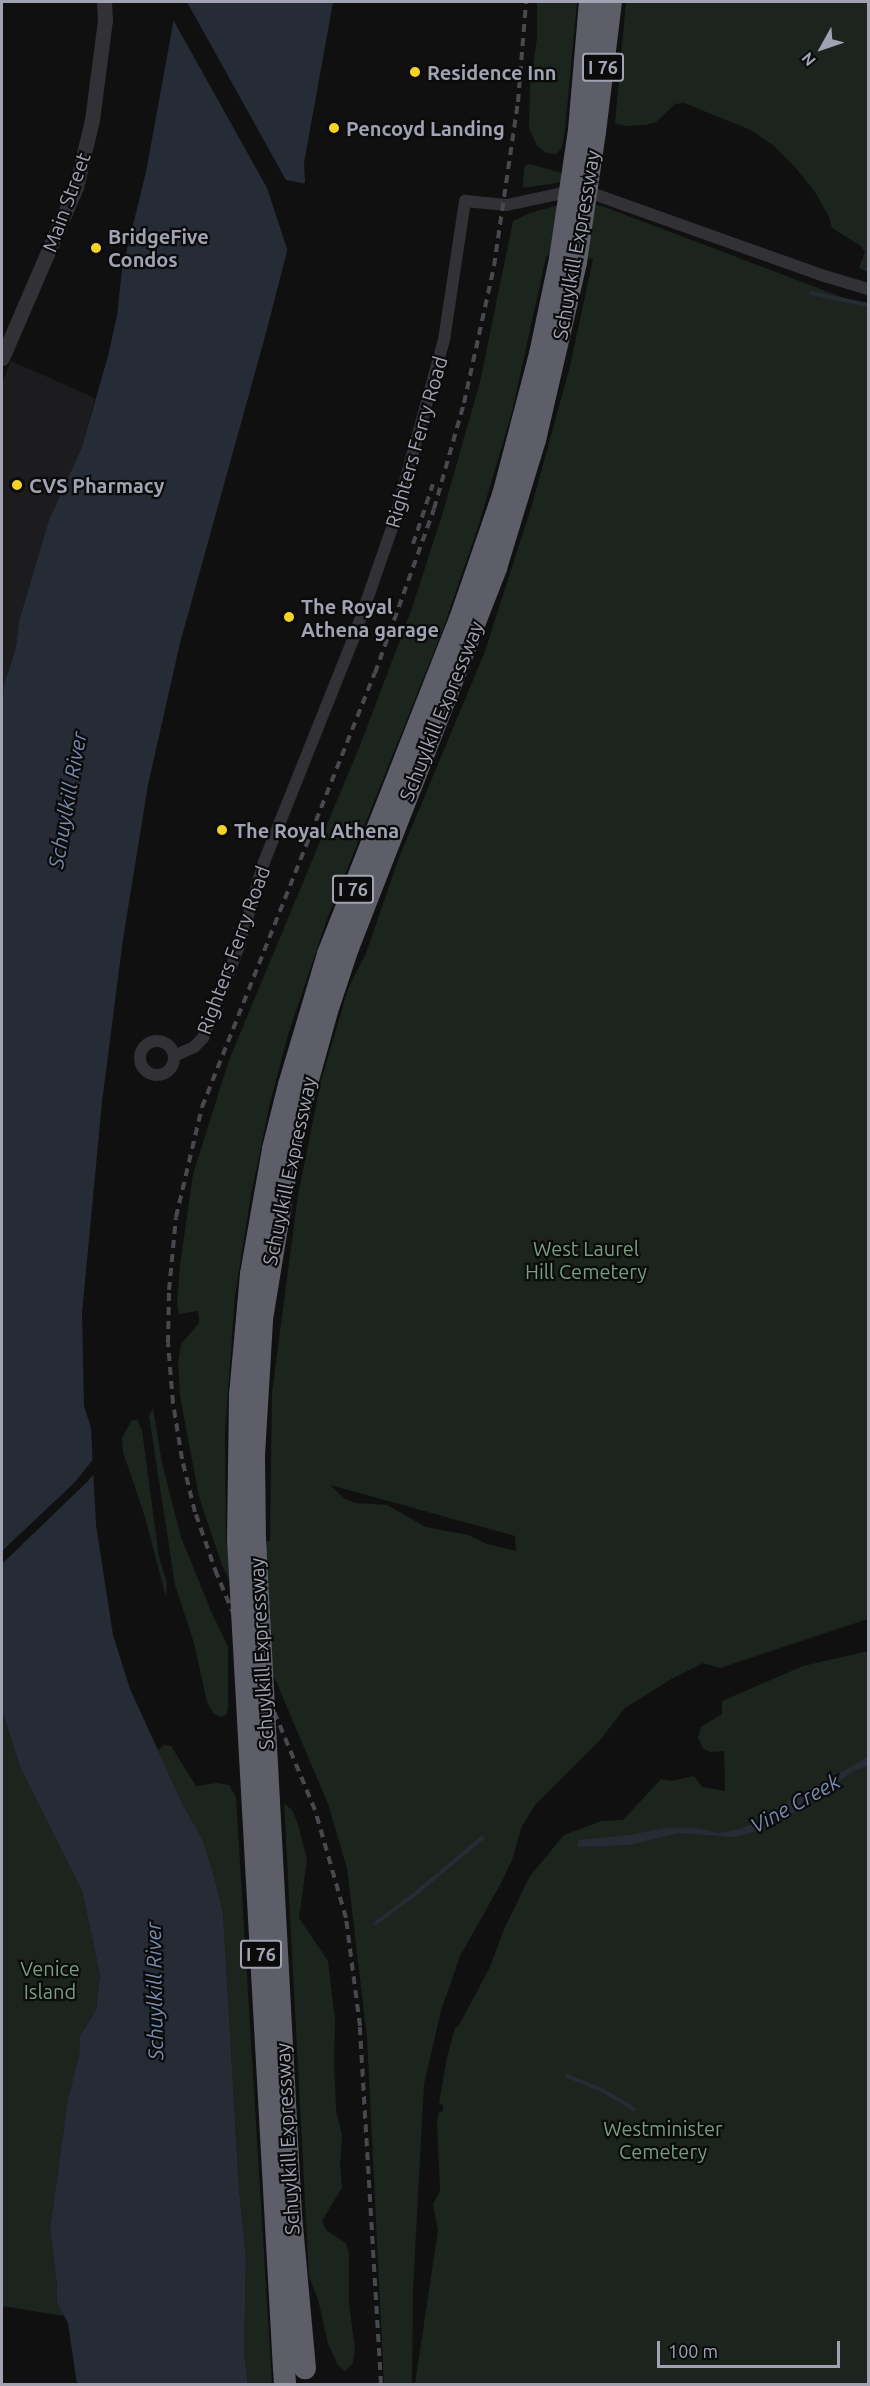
<!DOCTYPE html>
<html>
<head>
<meta charset="utf-8">
<style>
  body { margin:0 }
  #map { position:relative; width:870px; height:2386px; overflow:hidden; background:#101011; font-family:Ubuntu,sans-serif }
  div>[style] { position:absolute }
  [style*='--x'] { left:calc(var(--x)*1px); top:calc(var(--y)*1px); width:calc(var(--w)*1px); rotate:calc(var(--a)*1deg) }
  .built>* { inset:0; background:#1c1c1e }
  .green>* { inset:0; background:#1c241e }
  .water>* { inset:0; background:#262c35 }
  .pier>* { inset:0; background:#101011 }
  .stream>* { height:4px; margin:-2px; padding:0 2px; transform-origin:2px; border-radius:2px; background:#262c35 }
  .minor>* { height:12px; margin:-6px; padding:0 6px; transform-origin:6px; border-radius:6px; background:#313136 }
  .minor>.ring { margin:-6px; padding:0; box-sizing:content-box; background:none; border:12px solid #313136; border-radius:50% }
  .tertiary>* { height:15px; margin:-7.5px; padding:0 7.5px; transform-origin:7.5px; border-radius:7.5px; background:#313136 }
  .motorway>* { height:22px; margin:-11px; padding:0 11px; transform-origin:11px; border-radius:11px; background:#5d5e68 }
  .rail>* { height:4px; margin-top:-2px; transform-origin:0; background:repeating-linear-gradient(90deg,#48484f 0 8px,transparent 0 14px) }
  .motorway-bridge>* { height:22px; margin:-11px; padding:0 11px; transform-origin:11px; border-radius:11px; background:#5d5e68 }
  .dots>* { width:16px; height:16px; translate:-50% -50%; box-sizing:border-box; border:3px solid #0b0b0c; border-radius:50% }
  span { translate:-50% -50%; white-space:nowrap; text-align:center; line-height:1.15; -webkit-text-stroke:4.5px #0b0b0c; paint-order:stroke }
  .shield-label span { padding:2px 4px; background:#0b0b0c; border:2px solid; border-radius:4px; -webkit-text-stroke-width:0 }
  .shield-label { font-size:18px; color:#a1a3b3; font-weight:700 }
  .poi-label { font-size:20px; color:#a1a3b3; font-weight:700 }
  .left { translate:0 -50%; text-align:left }
  .street-label { font-size:20px; color:#a1a3b3 }
  .park-label { font-size:20px; color:#779e80 }
  .water-label { font-size:21px; color:#768baf; font-style:italic }
  .frame { position:absolute; inset:0; border:3px solid #a1a3b3; pointer-events:none }
  .north { position:absolute; left:792px; top:18px; width:60px; height:60px; -webkit-text-stroke:4px #0b0b0c; paint-order:stroke; rotate:230deg; font-size:16px; font-weight:700; line-height:24px; text-align:center; color:#a1a3b3 }
  .north::after { content:''; display:block; margin:auto; width:21px; height:27px; background:#a1a3b3; clip-path:polygon(50% 0,100% 100%,50% 72%,0 100%) }
  .scale { position:absolute; left:657px; top:2341px; width:183px; height:27px; box-sizing:border-box; border:3px solid #a1a3b3; border-top:0; padding-left:8px; font-size:18px; line-height:21px; white-space:nowrap; color:#a1a3b3; -webkit-text-stroke:4px #0b0b0c; paint-order:stroke }
</style>
</head>
<body>
<div id="map">
  <div class="built">
    <div style="clip-path:polygon(11px 361px,95px 398px,82px 447px,49px 520px,19px 621px,16px 647px,8px 671px,2px 711px,2px 383px)"></div>
  </div>
  <div class="green">
    <div style="clip-path:polygon(537px 2px,577px 2px,565px 130px,562px 148px,556px 154px,547px 153px,537px 146px,529px 128px,530px 86px,537px 38px)"></div>
    <div style="clip-path:polygon(626px 2px,868px 2px,868px 272px,859px 268px,865px 252px,861px 246px,832px 228px,829px 217px,815px 192px,794px 166px,774px 146px,751px 130px,684px 103px,675px 104px,656px 122px,646px 125px,625px 126px,615px 123px)"></div>
    <div style="clip-path:polygon(530px 164px,561px 173px,565px 176px,563px 182px,523px 188px,524px 169px,526px 165px)"></div>
    <div style="clip-path:polygon(evenodd,573px 201px,602px 206px,868px 307px,868px 1619px,720px 1668px,703px 1663px,673px 1678px,625px 1708px,600px 1740px,536px 1804px,522px 1826px,512px 1860px,500px 1885px,460px 1956px,441px 2011px,424px 2084px,413px 2290px,412px 2384px,384px 2384px,367px 2038px,347px 1868px,328px 1804px,276px 1681px,222px 1565px,199px 1497px,180px 1396px,178px 1362px,181px 1344px,199px 1323px,199px 1316px,197px 1311px,179px 1314px,177px 1304px,180px 1265px,193px 1174px,229px 1060px,361px 743px,411px 611px,443px 512px,480px 382px,513px 221px,530px 213px,573px 201px,549px 254px,593px 259px,570px 366px,532px 505px,484px 654px,400px 855px,366px 953px,348px 989px,321px 1081px,298px 1195px,272px 1392px,270px 1541px,226px 1543px,225px 1433px,235px 1296px,251px 1195px,270px 1103px,288px 1035px,326px 922px,443px 629px,478px 527px,512px 412px,546px 257px,549px 254px,573px 201px,330px 1485px,515px 1536px,516px 1551px,487px 1544px,468px 1535px,426px 1527px,387px 1505px,356px 1503px,345px 1499px,330px 1485px)"></div>
    <div style="clip-path:polygon(153px 1408px,162px 1463px,181px 1537px,211px 1611px,228px 1647px,228px 1708px,226px 1715px,221px 1717px,213px 1713px,207px 1702px,194px 1643px,175px 1585px,149px 1416px)"></div>
    <div style="clip-path:polygon(132px 1420px,137px 1420px,142px 1430px,159px 1557px,167px 1583px,166px 1597px,145px 1517px,123px 1452px,122px 1438px)"></div>
    <div style="clip-path:polygon(868px 1651px,868px 2384px,415px 2384px,438px 2230px,433px 2204px,440px 2191px,437px 2122px,438px 2113px,443px 2111px,443px 2105px,439px 2103px,447px 2057px,455px 2028px,459px 2025px,490px 1967px,505px 1927px,530px 1876px,564px 1835px,602px 1821px,623px 1820px,661px 1779px,672px 1781px,694px 1776px,702px 1787px,725px 1791px,724px 1751px,710px 1752px,703px 1748px,698px 1738px,701px 1727px,722px 1714px,722px 1701px,803px 1666px)"></div>
    <div style="clip-path:polygon(2px 1710px,20px 1767px,82px 1891px,100px 1975px,96px 2010px,80px 2036px,79px 2056px,68px 2100px,50px 2229px,57px 2285px,57px 2303px,64px 2316px,2px 2306px)"></div>
    <div style="clip-path:polygon(164px 1745px,171px 1746px,196px 1786px,217px 1783px,229px 1785px,236px 1797px,272px 2384px,248px 2384px,244px 2353px,246px 2258px,239px 2190px,223px 1913px,213px 1872px,202px 1838px,184px 1807px,158px 1750px)"></div>
    <div style="clip-path:polygon(284px 1803px,292px 1810px,298px 1824px,307px 1860px,299px 1918px,328px 1961px,335px 2020px,334px 2064px,336px 2110px,342px 2135px,340px 2165px,342px 2188px,322px 2221px,327px 2231px,346px 2243px,349px 2254px,349px 2303px,355px 2350px,353px 2363px,345px 2371px,338px 2365px,328px 2344px,318px 2299px,309px 2277px)"></div>
  </div>
  <div class="water">
    <div style="clip-path:polygon(177px 2px,333px 2px,304px 163px,305px 181px,266px 333px,180px 643px,148px 785px,123px 939px,102px 1102px,82px 1313px,84px 1406px,91px 1428px,96px 1525px,113px 1635px,130px 1689px,184px 1807px,202px 1838px,213px 1872px,223px 1913px,239px 2190px,246px 2258px,244px 2353px,248px 2384px,77px 2384px,68px 2323px,57px 2303px,57px 2285px,50px 2229px,68px 2099px,79px 2056px,80px 2036px,96px 2010px,100px 1975px,82px 1891px,20px 1767px,2px 1710px,2px 711px,4px 685px,16px 647px,19px 621px,49px 520px,82px 447px,108px 356px,117px 316px,122px 270px,146px 172px)"></div>
    <div style="clip-path:polygon(868px 1757px,868px 1766px,854px 1771px,778px 1823px,765px 1829px,735px 1837px,678px 1833px,629px 1845px,578px 1847px,578px 1840px,629px 1835px,667px 1828px,695px 1828px,719px 1833px,740px 1829px,767px 1818px,797px 1794px,819px 1785px)"></div>
  </div>
  <div class="pier">
    <div style="clip-path:polygon(174px 2px,187px 2px,286px 180px,307px 184px,289px 255px,267px 188px,171px 16px)"></div>
    <div style="clip-path:polygon(95px 1457px,95px 1473px,87px 1482px,2px 1564px,2px 1551px,74px 1483px)"></div>
  </div>
  <div class="stream">
    <div style="--x:811;--y:293;--w:58;--a:11.9"></div>
    <div style="--x:376;--y:1923;--w:49;--a:-36.6"></div>
    <div style="--x:415;--y:1894;--w:87;--a:-39.9"></div>
    <div style="--x:567;--y:2076;--w:38;--a:22"></div>
    <div style="--x:602;--y:2090;--w:37;--a:31"></div>
  </div>
  <div class="minor">
    <div class="ring" style="left:140px;top:1041px;width:22px;height:22px"></div>
    <div style="--x:174;--y:1056;--w:22;--a:-24"></div>
    <div style="--x:194;--y:1047;--w:13;--a:-45"></div>
    <div style="--x:203;--y:1038;--w:99;--a:-68.6"></div>
    <div style="--x:239;--y:946;--w:88;--a:-73.4"></div>
    <div style="--x:264;--y:862;--w:239;--a:-68.2"></div>
    <div style="--x:353;--y:640;--w:122;--a:-70.8"></div>
    <div style="--x:393;--y:525;--w:192;--a:-74.6"></div>
    <div style="--x:444;--y:340;--w:141;--a:-81.4"></div>
    <div style="--x:465;--y:201;--w:42;--a:5.4"></div>
    <div style="--x:507;--y:205;--w:61;--a:-12.2"></div>
    <div style="--x:567;--y:192;--w:27;--a:4"></div>
    <div style="--x:594;--y:194;--w:241;--a:19.6"></div>
    <div style="--x:821;--y:275;--w:49;--a:16.6"></div>
  </div>
  <div class="tertiary">
    <div style="--x:2;--y:358;--w:186;--a:-66.6"></div>
    <div style="--x:76;--y:187;--w:69;--a:-76.6"></div>
    <div style="--x:92;--y:120;--w:101;--a:-82.6"></div>
    <div style="--x:105;--y:20;--w:18;--a:-93"></div>
  </div>
  <div class="motorway">
    <div style="--x:579;--y:130;--w:128;--a:-85.1"></div>
    <div style="--x:595;--y:132;--w:131;--a:-83"></div>
    <div style="--x:238;--y:1539;--w:144;--a:-89.2"></div>
    <div style="--x:240;--y:1395;--w:121;--a:-84.8"></div>
    <div style="--x:251;--y:1274;--w:127;--a:-80"></div>
    <div style="--x:273;--y:1149;--w:66;--a:-76"></div>
    <div style="--x:289;--y:1085;--w:137;--a:-73.4"></div>
    <div style="--x:328;--y:954;--w:360;--a:-68.5"></div>
    <div style="--x:460;--y:619;--w:131;--a:-70.9"></div>
    <div style="--x:503;--y:495;--w:146;--a:-75.3"></div>
    <div style="--x:540;--y:354;--w:97;--a:-78.1"></div>
    <div style="--x:255;--y:1539;--w:84;--a:-90.7"></div>
    <div style="--x:254;--y:1455;--w:136;--a:-86.6"></div>
    <div style="--x:262;--y:1319;--w:180;--a:-80.7"></div>
    <div style="--x:291;--y:1141;--w:135;--a:-74.5"></div>
    <div style="--x:327;--y:1011;--w:66;--a:-71.6"></div>
    <div style="--x:348;--y:948;--w:408;--a:-68.7"></div>
    <div style="--x:496;--y:568;--w:134;--a:-73.1"></div>
    <div style="--x:535;--y:440;--w:183;--a:-77"></div>
    <div style="--x:284;--y:2369;--w:15;--a:86"></div>
  </div>
  <div class="rail">
    <div style="--x:413;--y:544;--w:63;--a:-71.6"></div>
    <div style="--x:381;--y:2384;--w:359;--a:-93.4"></div>
    <div style="--x:360;--y:2026;--w:109;--a:-97.4"></div>
    <div style="--x:346;--y:1918;--w:112;--a:-106"></div>
    <div style="--x:315;--y:1810;--w:255;--a:-112.6"></div>
    <div style="--x:217;--y:1575;--w:67;--a:-109.2"></div>
    <div style="--x:195;--y:1512;--w:55;--a:-103.8"></div>
    <div style="--x:182;--y:1459;--w:57;--a:-99.1"></div>
    <div style="--x:173;--y:1403;--w:60;--a:-94.8"></div>
    <div style="--x:168;--y:1343;--w:53;--a:-88.9"></div>
    <div style="--x:169;--y:1290;--w:73;--a:-84.5"></div>
    <div style="--x:176;--y:1217;--w:113;--a:-76.7"></div>
    <div style="--x:202;--y:1107;--w:467;--a:-68.3"></div>
    <div style="--x:375;--y:673;--w:174;--a:-70.2"></div>
    <div style="--x:434;--y:509;--w:110;--a:-74.2"></div>
    <div style="--x:464;--y:403;--w:140;--a:-77.6"></div>
    <div style="--x:494;--y:266;--w:166;--a:-81.7"></div>
    <div style="--x:518;--y:102;--w:100;--a:-85.4"></div>
  </div>
  <div class="motorway-bridge">
    <div style="--x:560;--y:259;--w:130;--a:-81.6"></div>
    <div style="--x:576;--y:262;--w:131;--a:-81.7"></div>
    <div style="--x:238;--y:1539;--w:831;--a:86.83"></div>
    <div style="--x:255;--y:1539;--w:677;--a:86.95"></div>
    <div style="--x:291;--y:2215;--w:154;--a:84.8"></div>
  </div>
  <div class="dots">
    <div style="left:415px;top:72px;background:#f5d324"></div>
    <div style="left:334px;top:128px;background:#f5d324"></div>
    <div style="left:96px;top:248px;background:#f5d324"></div>
    <div style="left:17px;top:485px;background:#f5d324"></div>
    <div style="left:289px;top:617px;background:#f5d324"></div>
    <div style="left:222px;top:830px;background:#f5d324"></div>
  </div>
  <div class="shield-label">
    <span style="left:603px;top:67px">I 76</span>
    <span style="left:353px;top:889px">I 76</span>
    <span style="left:261px;top:1954px">I 76</span>
  </div>
  <div class="poi-label">
    <span class="left" style="left:427px;top:72px">Residence Inn</span>
    <span class="left" style="left:346px;top:128px">Pencoyd Landing</span>
    <span class="left" style="left:108px;top:248px">BridgeFive<br>Condos</span>
    <span class="left" style="left:29px;top:485px">CVS Pharmacy</span>
    <span class="left" style="left:301px;top:618px">The Royal<br>Athena garage</span>
    <span class="left" style="left:234px;top:830px">The Royal Athena</span>
  </div>
  <div class="street-label">
    <span style="left:66px;top:202px;rotate:-70deg">Main Street</span>
    <span style="left:576px;top:245px;rotate:-80deg">Schuylkill Expressway</span>
    <span style="left:416px;top:442px;rotate:-74deg">Righters Ferry Road</span>
    <span style="left:441px;top:711px;rotate:-68deg">Schuylkill Expressway</span>
    <span style="left:233px;top:950px;rotate:-70deg">Righters Ferry Road</span>
    <span style="left:289px;top:1171px;rotate:-78deg">Schuylkill Expressway</span>
    <span style="left:261px;top:1654px;rotate:-93deg">Schuylkill Expressway</span>
    <span style="left:287px;top:2139px;rotate:-93deg">Schuylkill Expressway</span>
  </div>
  <div class="park-label">
    <span style="left:586px;top:1260px">West Laurel<br>Hill Cemetery</span>
    <span style="left:50px;top:1980px">Venice<br>Island</span>
    <span style="left:663px;top:2140px">Westminister<br>Cemetery</span>
  </div>
  <div class="water-label">
    <span style="left:67px;top:800px;rotate:-80deg">Schuylkill River</span>
    <span style="left:795px;top:1803px;rotate:-29deg">Vine Creek</span>
    <span style="left:154px;top:1991px;rotate:-91deg">Schuylkill River</span>
  </div>
  <div class="frame"></div>
  <div class="north">N</div>
  <div class="scale">100 m</div>
</div>
</body>
</html>
